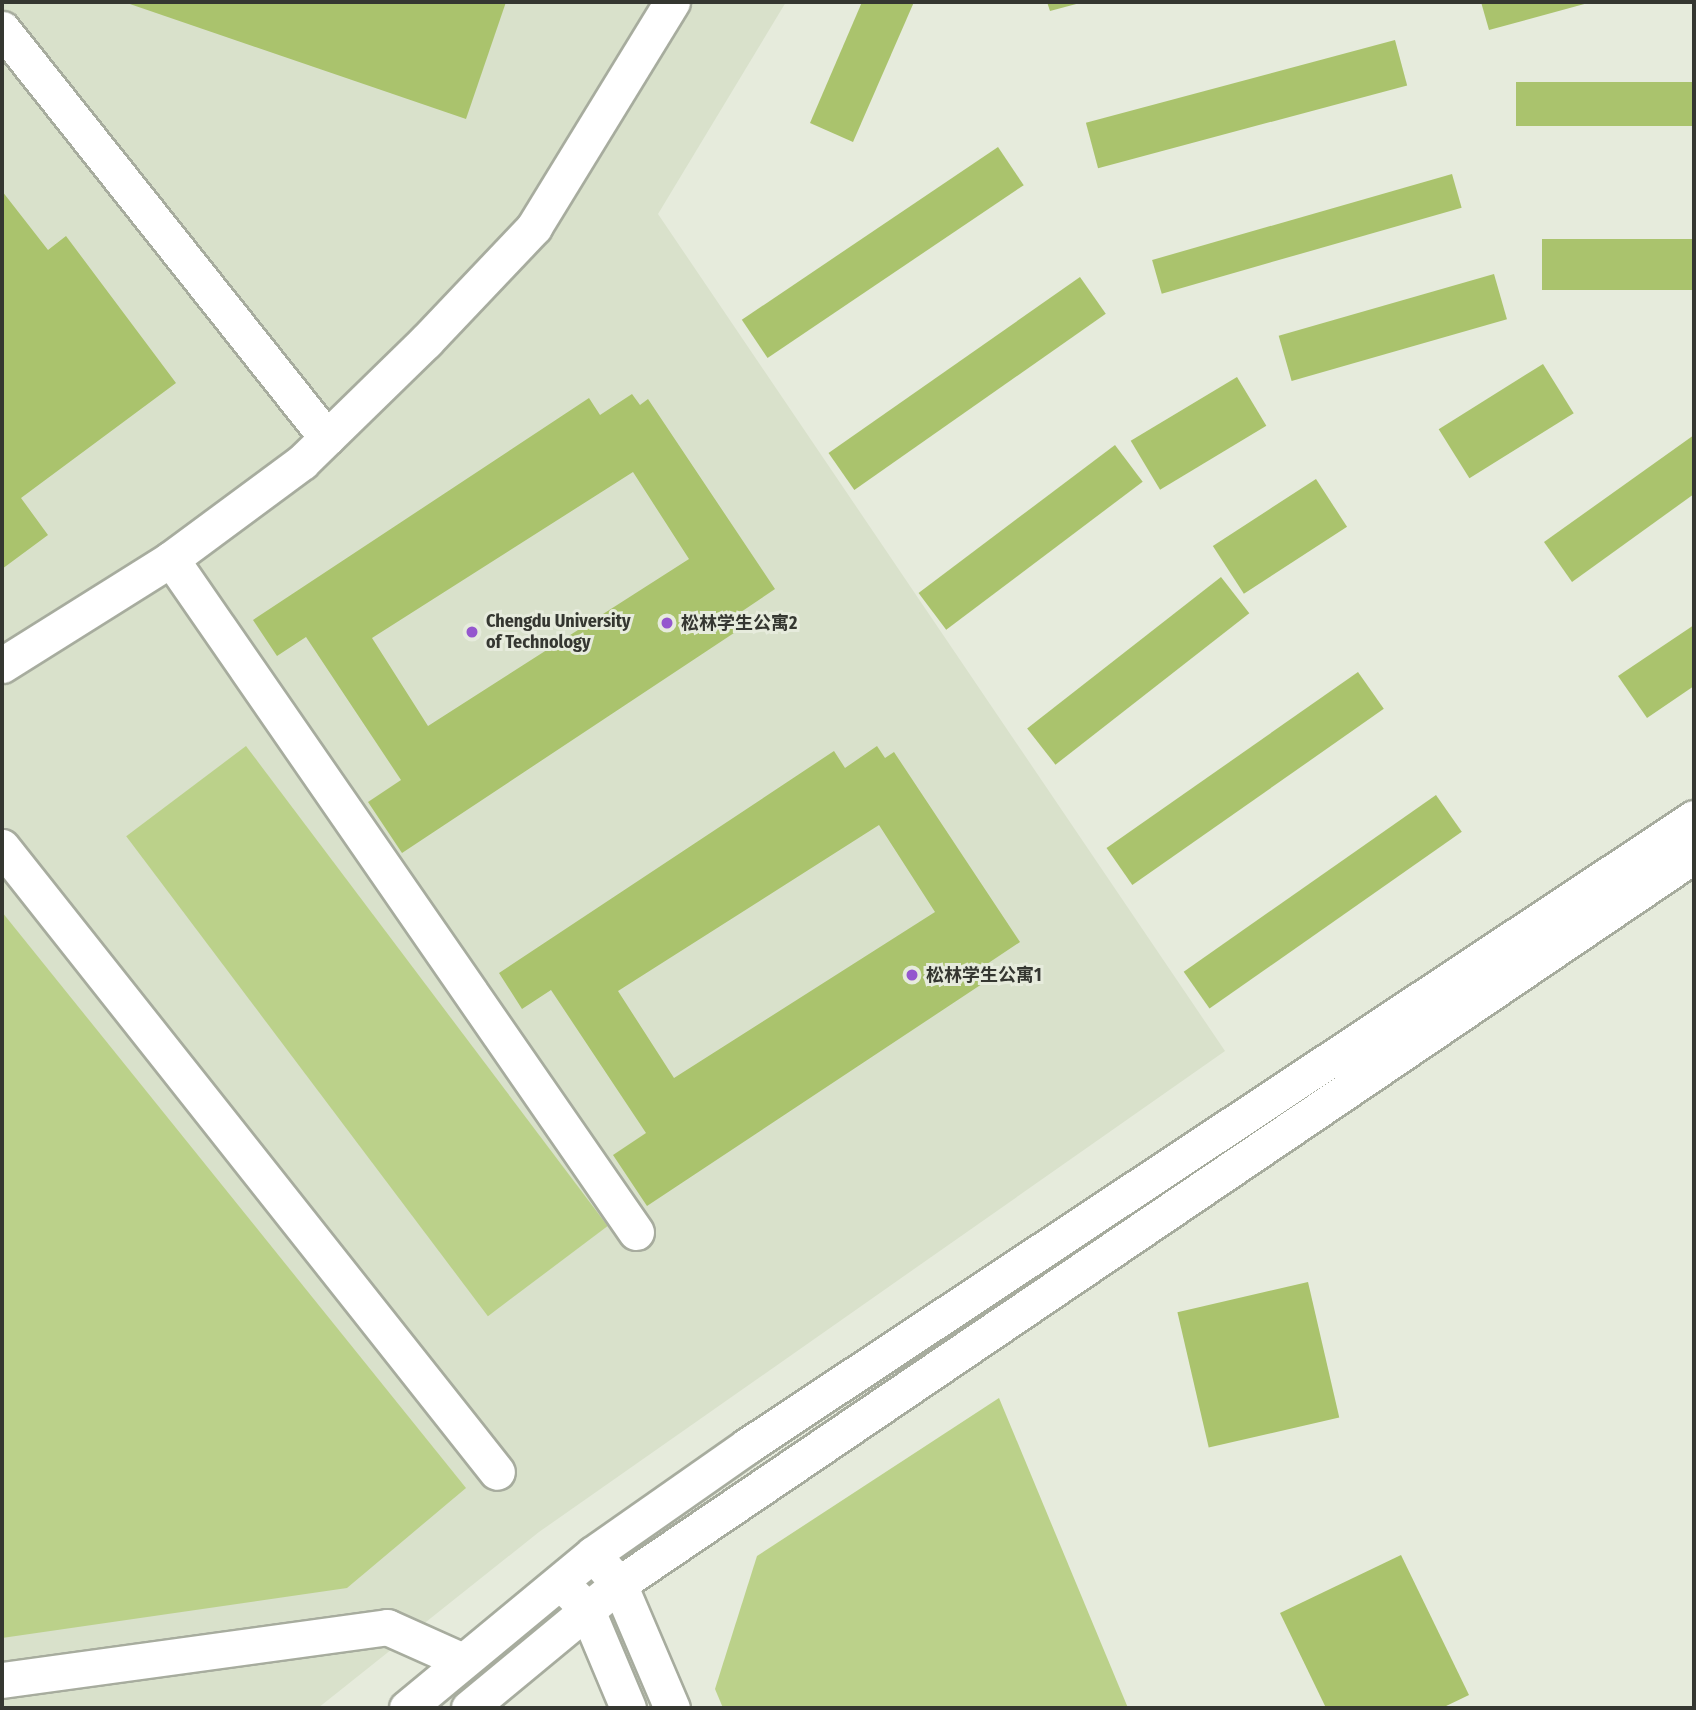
<!DOCTYPE html>
<html>
<head>
<meta charset="utf-8">
<style>
  body { margin:0 }
  #map { position:relative; width:1696px; height:1710px; overflow:hidden; background:#e6ebdc; font-family:"Fira Sans Condensed","Noto Sans SC",sans-serif }
  div>[style] { position:absolute }
  [style*='--x'] { left:calc(var(--x)*1px); top:calc(var(--y)*1px); width:calc(var(--w)*1px); rotate:calc(var(--a)*1deg) }
  .built>* { inset:0; background:#d9e1cb }
  .green>* { inset:0; background:#bbd18a; transform-origin:0 0 }
  .building>* { inset:0; background:#aac36d; transform-origin:0 0 }
  .roads { filter:drop-shadow(2px 0 #a7ac9e) drop-shadow(-2px 0 #a7ac9e) drop-shadow(0 2px #a7ac9e) drop-shadow(0 -2px #a7ac9e) }
  .minor>* { height:35px; margin:-17.5px; padding:0 17.5px; transform-origin:17.5px; border-radius:17.5px; background:#fff }
  .dots>* { width:19px; height:19px; translate:-50% -50%; box-sizing:border-box; border:4px solid #e6ebdc; border-radius:50% }
  span { translate:-50% -50%; white-space:nowrap; text-align:center; line-height:1.15; -webkit-text-stroke:6px #e6ebdc; paint-order:stroke }
  .poi-label { font-size:18px; color:#353731; font-weight:700 }
  .left { translate:0 -50%; text-align:left }
  .frame { position:absolute; inset:0; border:4px solid #353731; pointer-events:none }
</style>
</head>
<body>
<div id="map">
  <div class="built">
    <div style="clip-path:polygon(2px 2px,786px 2px,658px 214px,1225px 1051px,539px 1532px,318px 1708px,2px 1708px)"></div>
  </div>
  <div class="green">
    <div style="left:246px;top:746px;width:601px;height:150px;rotate:53deg"></div>
    <div style="clip-path:polygon(2px 912px,466px 1488px,347px 1588px,2px 1638px)"></div>
    <div style="clip-path:polygon(999px 1398px,1128px 1708px,723px 1708px,715px 1689px,757px 1556px)"></div>
  </div>
  <div class="building">
    <div style="clip-path:polygon(124px 2px,506px 2px,466px 119px)"></div>
    <div style="clip-path:polygon(862px 2px,914px 2px,853px 142px,810px 123px)"></div>
    <div style="clip-path:polygon(1047px 2px,1080px 2px,1080px 3px,1050px 11px)"></div>
    <div style="clip-path:polygon(1481px 2px,1588px 2px,1588px 3px,1489px 30px)"></div>
    <div style="left:1395px;top:40px;width:47px;height:320px;rotate:75deg"></div>
    <div style="left:1694px;top:82px;width:44px;height:178px;rotate:90deg"></div>
    <div style="left:998px;top:147px;width:46px;height:309px;rotate:56deg"></div>
    <div style="left:1452px;top:174px;width:35px;height:312px;rotate:74deg"></div>
    <div style="clip-path:polygon(2px 191px,48px 250px,66px 236px,176px 383px,21px 498px,48px 535px,2px 569px)"></div>
    <div style="left:1694px;top:239px;width:51px;height:152px;rotate:90deg"></div>
    <div style="left:1494px;top:274px;width:47px;height:224px;rotate:74deg"></div>
    <div style="left:1080px;top:277px;width:45px;height:307px;rotate:55deg"></div>
    <div style="left:1543px;top:364px;width:58px;height:123px;rotate:58deg"></div>
    <div style="left:1237px;top:377px;width:57px;height:124px;rotate:59deg"></div>
    <div style="clip-path:polygon(evenodd,632px 394px,640px 405px,648px 399px,775px 589px,738px 614px,746px 625px,402px 853px,368px 802px,401px 780px,306px 637px,277px 656px,253px 620px,589px 398px,600px 415px,632px 394px,633px 472px,689px 559px,428px 726px,372px 638px,633px 472px)"></div>
    <div style="clip-path:polygon(1694px 435px,1694px 494px,1572px 582px,1544px 542px)"></div>
    <div style="left:1115px;top:445px;width:46px;height:246px;rotate:53deg"></div>
    <div style="left:1316px;top:479px;width:57px;height:123px;rotate:57deg"></div>
    <div style="left:1221px;top:577px;width:46px;height:246px;rotate:52deg"></div>
    <div style="clip-path:polygon(1694px 625px,1694px 686px,1647px 718px,1618px 676px)"></div>
    <div style="left:1358px;top:672px;width:45px;height:307px;rotate:55deg"></div>
    <div style="clip-path:polygon(evenodd,877px 746px,885px 758px,894px 752px,1020px 942px,984px 966px,991px 978px,647px 1206px,613px 1155px,646px 1133px,551px 990px,522px 1009px,499px 973px,834px 751px,845px 768px,877px 746px,879px 825px,935px 912px,674px 1078px,618px 991px,879px 825px)"></div>
    <div style="left:1436px;top:795px;width:45px;height:308px;rotate:55deg"></div>
    <div style="left:1308px;top:1282px;width:139px;height:134px;rotate:77deg"></div>
    <div style="clip-path:polygon(1401px 1555px,1469px 1695px,1442px 1708px,1326px 1708px,1280px 1613px)"></div>
  </div>
  <div class="roads">
    <div class="minor">
      <div style="--x:2;--y:29;--w:522;--a:51.53"></div>
      <div style="--x:171;--y:559;--w:818;--a:55.36"></div>
      <div style="--x:2;--y:665;--w:199;--a:-32.1"></div>
      <div style="--x:171;--y:559;--w:163;--a:-36.5"></div>
      <div style="--x:302;--y:462;--w:173;--a:-44.3"></div>
      <div style="--x:426;--y:341;--w:157;--a:-46.5"></div>
      <div style="--x:534;--y:227;--w:264;--a:-58.5"></div>
      <div style="--x:2;--y:847;--w:797;--a:51.62"></div>
      <div style="--x:604;--y:1567;--w:23;--a:49"></div>
      <div style="--x:619;--y:1584;--w:135;--a:66.9"></div>
      <div style="--x:571;--y:1593;--w:21;--a:45"></div>
      <div style="--x:586;--y:1608;--w:108;--a:67.2"></div>
      <div style="--x:2;--y:1680;--w:389;--a:-7.8"></div>
      <div style="--x:387;--y:1627;--w:83;--a:24.1"></div>
      <div style="--x:407;--y:1708;--w:241;--a:-39.6"></div>
      <div style="--x:593;--y:1554;--w:188;--a:-35"></div>
      <div style="--x:747;--y:1446;--w:1136;--a:-33.55"></div>
      <div style="--x:469;--y:1708;--w:195;--a:-39.6"></div>
      <div style="--x:619;--y:1584;--w:1299;--a:-34.14"></div>
    </div>
  </div>
  <div class="dots">
    <div style="left:667px;top:623px;background:#9557ce"></div>
    <div style="left:472px;top:632px;background:#9557ce"></div>
    <div style="left:912px;top:975px;background:#9557ce"></div>
  </div>
  <div class="poi-label">
    <span class="left" style="left:486px;top:632px">Chengdu University<br>of Technology</span>
    <span class="left" style="left:681px;top:623px">松林学生公寓2</span>
    <span class="left" style="left:926px;top:975px">松林学生公寓1</span>
  </div>
  <div class="frame"></div>
</div>
</body>
</html>
